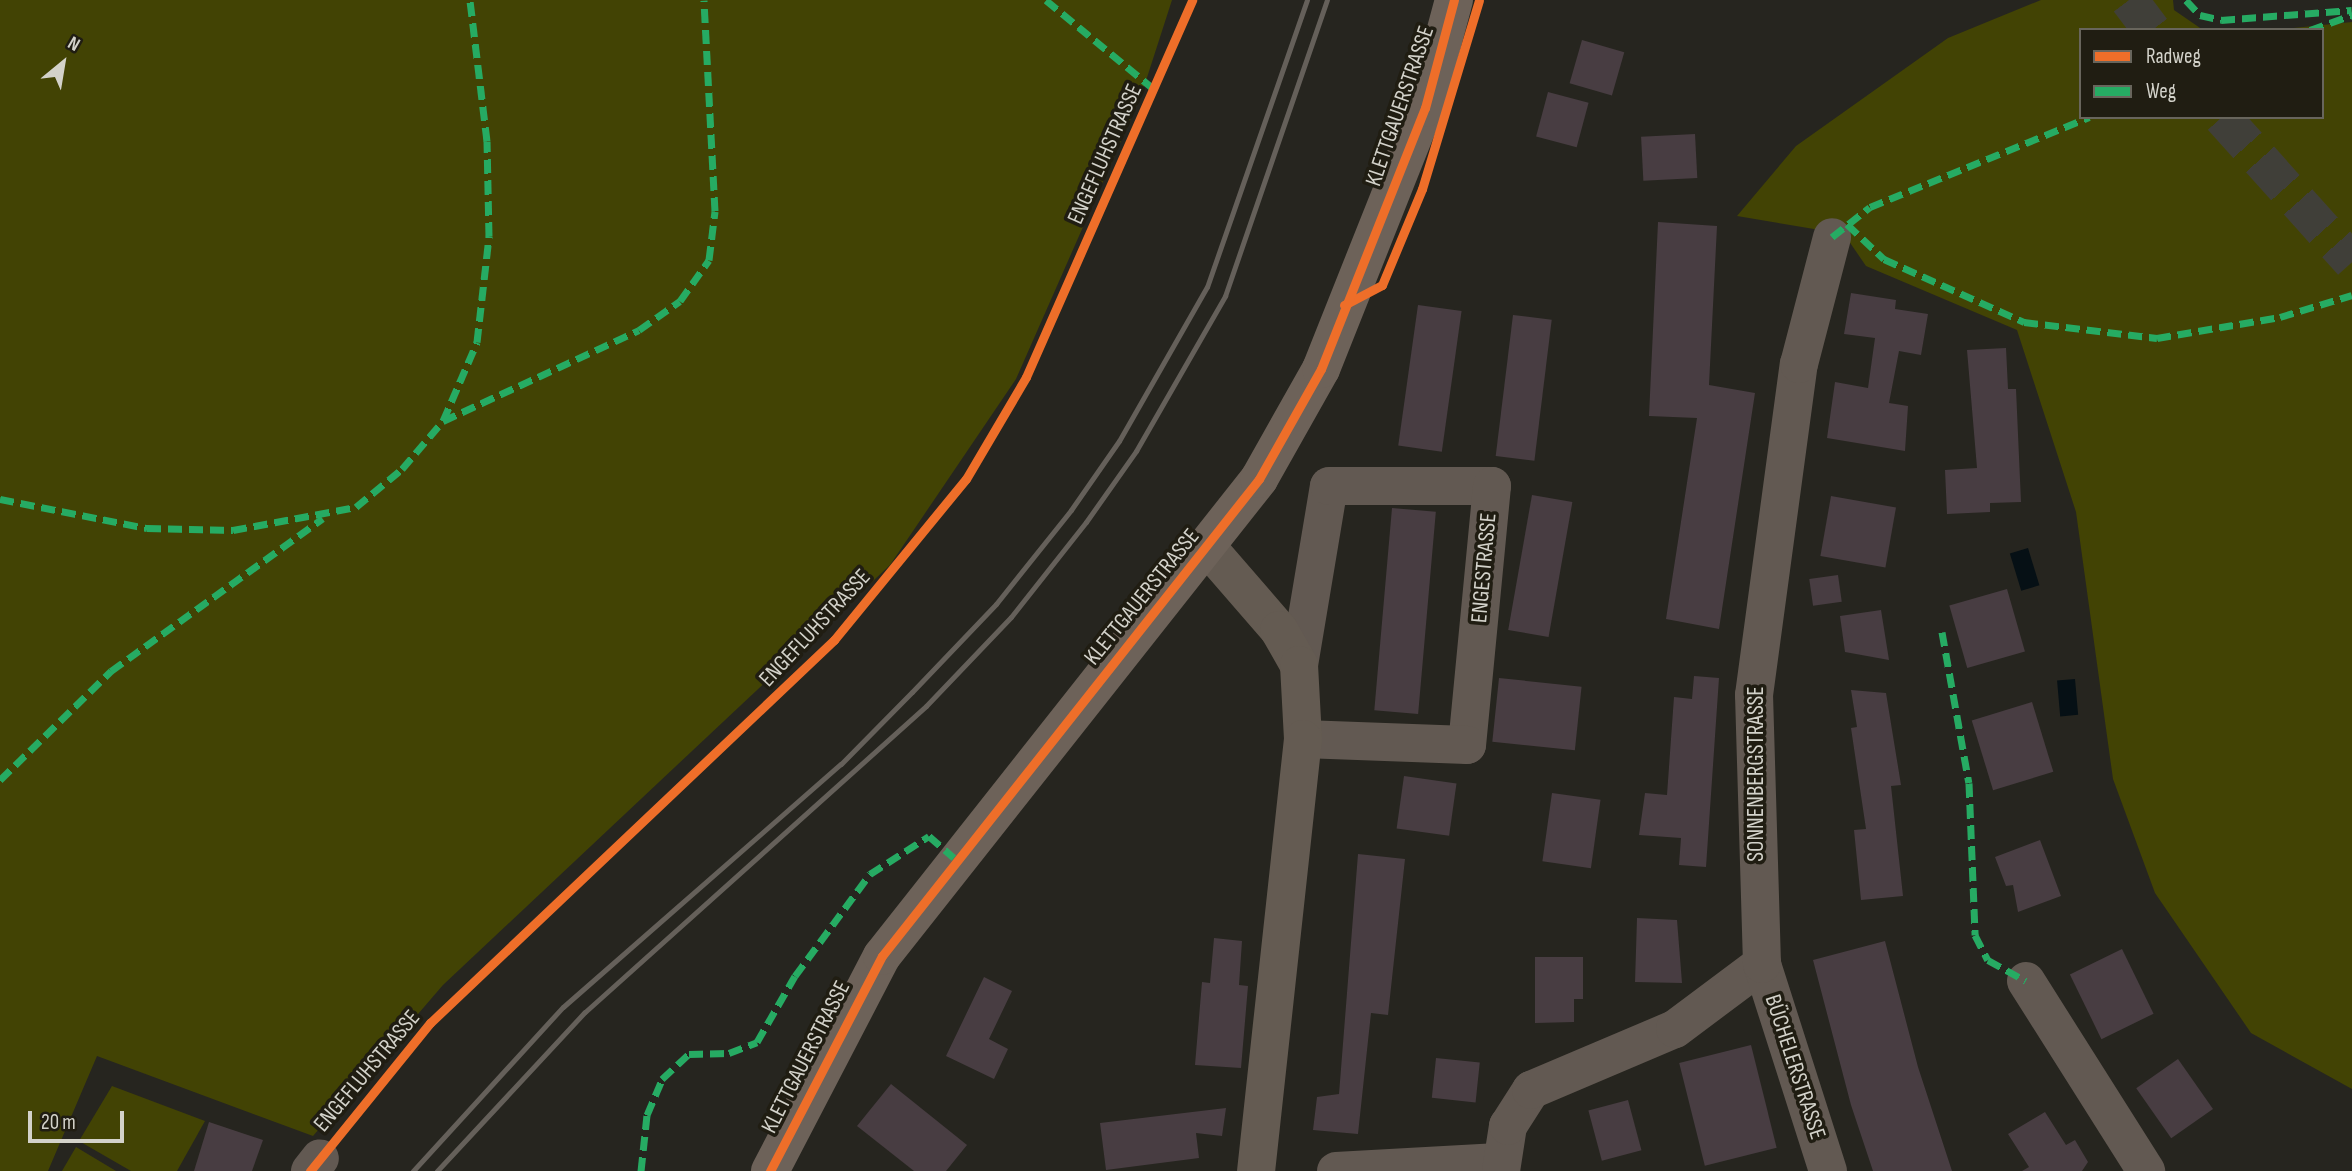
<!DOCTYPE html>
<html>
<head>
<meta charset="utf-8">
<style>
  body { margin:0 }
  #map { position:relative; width:2352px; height:1171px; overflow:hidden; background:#26251f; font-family:"Sofia Sans Condensed",sans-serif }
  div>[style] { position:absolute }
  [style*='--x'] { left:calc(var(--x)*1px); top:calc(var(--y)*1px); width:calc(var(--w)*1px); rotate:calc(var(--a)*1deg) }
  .green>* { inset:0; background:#424304 }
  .water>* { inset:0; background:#061015; transform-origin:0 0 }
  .building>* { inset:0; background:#483d42; transform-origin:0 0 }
  .highway-tunnel>* { height:38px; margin-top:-19px; transform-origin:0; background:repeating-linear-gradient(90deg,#403f39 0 38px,transparent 0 57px) }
  .street>* { height:38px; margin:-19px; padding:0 19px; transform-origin:19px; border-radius:19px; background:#625952 }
  .secondary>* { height:38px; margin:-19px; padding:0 19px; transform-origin:19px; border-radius:19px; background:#645b52 }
  .primary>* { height:38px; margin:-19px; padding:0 19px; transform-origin:19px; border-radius:19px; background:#6d6259 }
  .rail>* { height:5px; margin:-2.5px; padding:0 2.5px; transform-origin:2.5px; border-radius:2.5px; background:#65605a }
  .quiet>* { height:7px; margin-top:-3.5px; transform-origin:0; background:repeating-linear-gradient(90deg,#26ab63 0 14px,transparent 0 21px) }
  .cycleway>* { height:9px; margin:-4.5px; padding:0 4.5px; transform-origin:4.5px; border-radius:4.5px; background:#ee6e29 }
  span { translate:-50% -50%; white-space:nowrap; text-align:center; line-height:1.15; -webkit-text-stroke:7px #201d12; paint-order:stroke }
  .street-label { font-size:23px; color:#d3d2ca }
  .legend { position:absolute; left:2079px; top:28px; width:245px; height:91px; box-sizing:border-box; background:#201d12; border:2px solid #68655c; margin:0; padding:9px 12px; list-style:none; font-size:21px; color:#d3d2ca }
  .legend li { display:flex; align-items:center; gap:14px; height:35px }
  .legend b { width:35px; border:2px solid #68655c }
  .north { position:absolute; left:28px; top:28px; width:70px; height:70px; -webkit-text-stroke:5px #201d12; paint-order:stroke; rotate:30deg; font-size:19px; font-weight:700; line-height:28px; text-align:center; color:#d3d2ca }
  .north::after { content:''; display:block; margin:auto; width:24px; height:32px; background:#d3d2ca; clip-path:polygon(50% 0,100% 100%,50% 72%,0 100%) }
  .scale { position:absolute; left:28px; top:1111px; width:96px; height:32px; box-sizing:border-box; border:4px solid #d3d2ca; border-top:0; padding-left:9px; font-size:21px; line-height:24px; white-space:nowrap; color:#d3d2ca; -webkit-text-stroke:5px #201d12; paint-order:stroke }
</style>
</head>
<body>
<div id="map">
  <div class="green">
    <div style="clip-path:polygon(0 0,1172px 0,1142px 93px,1016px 379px,890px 565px,443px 985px,313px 1136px,97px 1056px,48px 1171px,0 1171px)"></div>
    <div style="clip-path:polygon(2041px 0,2173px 0,2174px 10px,2203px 30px,2081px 30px,2081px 117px,2322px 117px,2322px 30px,2274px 30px,2352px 22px,2352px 1089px,2251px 1033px,2155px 893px,2113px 779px,2076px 512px,2017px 330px,1866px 266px,1844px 234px,1737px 216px,1796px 146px,1948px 38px)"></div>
    <div style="clip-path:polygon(112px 1086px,205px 1121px,177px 1171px,131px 1171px,79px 1141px)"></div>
    <div style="clip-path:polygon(76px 1147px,116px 1171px,62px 1171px)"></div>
  </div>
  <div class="water">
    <div style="left:2028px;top:548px;width:39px;height:19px;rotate:73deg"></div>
    <div style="left:2075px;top:679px;width:36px;height:18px;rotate:85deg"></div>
  </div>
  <div class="building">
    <div style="left:1582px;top:40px;width:44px;height:45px;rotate:16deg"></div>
    <div style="left:1548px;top:92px;width:42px;height:46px;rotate:15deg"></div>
    <div style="left:1695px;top:134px;width:44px;height:54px;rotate:87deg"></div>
    <div style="clip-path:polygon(1658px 222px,1717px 226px,1709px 385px,1755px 393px,1719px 629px,1666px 619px,1697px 418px,1649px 416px)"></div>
    <div style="clip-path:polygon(1851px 293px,1896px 300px,1895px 309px,1928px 314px,1921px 355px,1899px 351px,1889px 403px,1908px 406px,1905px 451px,1827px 438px,1835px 382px,1868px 388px,1875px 338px,1844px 334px)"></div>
    <div style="left:1418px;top:305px;width:44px;height:142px;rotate:8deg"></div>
    <div style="left:1513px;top:315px;width:39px;height:142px;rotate:7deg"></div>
    <div style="clip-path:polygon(2006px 348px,2008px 389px,2016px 389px,2021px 502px,1990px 503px,1990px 512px,1947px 514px,1945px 470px,1977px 468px,1967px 350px)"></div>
    <div style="left:1532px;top:495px;width:41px;height:137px;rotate:10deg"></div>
    <div style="left:1831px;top:496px;width:66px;height:61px;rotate:10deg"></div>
    <div style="left:1392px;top:508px;width:44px;height:203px;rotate:5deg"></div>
    <div style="left:1838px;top:575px;width:27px;height:29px;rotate:82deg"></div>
    <div style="left:2007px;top:589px;width:65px;height:60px;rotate:74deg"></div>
    <div style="clip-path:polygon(1881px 610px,1889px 660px,1845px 652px,1840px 616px)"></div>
    <div style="clip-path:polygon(1694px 676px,1719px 678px,1706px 867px,1679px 865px,1681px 838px,1639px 835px,1645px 793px,1667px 795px,1674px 697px,1692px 699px)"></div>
    <div style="left:1499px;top:678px;width:83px;height:64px;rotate:6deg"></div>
    <div style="clip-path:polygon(1851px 690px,1886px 693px,1901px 785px,1891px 786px,1903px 896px,1861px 900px,1854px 830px,1866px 829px,1851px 728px,1857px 727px)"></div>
    <div style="left:2032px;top:702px;width:73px;height:63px;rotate:73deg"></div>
    <div style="left:1404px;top:776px;width:53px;height:53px;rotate:8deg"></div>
    <div style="left:1552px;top:793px;width:49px;height:69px;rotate:8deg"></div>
    <div style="clip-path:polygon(2040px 840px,2061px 896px,2018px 912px,2013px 885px,2006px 886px,1995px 857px)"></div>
    <div style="clip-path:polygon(1358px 854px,1405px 859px,1388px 1015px,1371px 1013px,1358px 1134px,1313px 1130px,1317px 1097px,1339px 1094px)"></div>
    <div style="clip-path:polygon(1637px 918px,1677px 920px,1682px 983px,1635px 982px)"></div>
    <div style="clip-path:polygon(1214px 938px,1242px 941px,1239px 985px,1248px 986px,1241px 1068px,1195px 1065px,1202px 982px,1210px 983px)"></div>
    <div style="clip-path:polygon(1885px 941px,1918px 1067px,1952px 1171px,1873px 1171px,1851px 1105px,1813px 960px)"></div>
    <div style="left:2122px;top:949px;width:72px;height:58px;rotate:64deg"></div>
    <div style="clip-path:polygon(1535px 957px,1583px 957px,1583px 999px,1574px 999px,1574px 1022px,1535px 1023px)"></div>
    <div style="clip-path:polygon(984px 977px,1012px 991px,989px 1039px,1008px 1049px,994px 1079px,946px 1056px)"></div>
    <div style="left:1751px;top:1045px;width:106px;height:74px;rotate:76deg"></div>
    <div style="left:1436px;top:1058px;width:44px;height:40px;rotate:6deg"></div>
    <div style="left:2178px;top:1059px;width:61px;height:51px;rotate:55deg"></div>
    <div style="clip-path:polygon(891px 1084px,967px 1145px,946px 1171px,914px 1171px,857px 1126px)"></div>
    <div style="left:1628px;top:1100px;width:52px;height:41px;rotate:75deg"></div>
    <div style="clip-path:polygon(1226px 1108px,1222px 1136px,1196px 1133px,1199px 1158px,1106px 1170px,1100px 1123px)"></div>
    <div style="clip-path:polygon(2045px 1112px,2066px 1145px,2075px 1140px,2088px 1162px,2082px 1171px,2022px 1171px,2029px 1167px,2008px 1134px)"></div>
    <div style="clip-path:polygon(209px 1122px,263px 1140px,252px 1171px,194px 1171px)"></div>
  </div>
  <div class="highway-tunnel">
    <div style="--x:2129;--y:0;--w:38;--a:53"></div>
    <div style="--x:2222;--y:117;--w:195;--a:48.1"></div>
  </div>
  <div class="street">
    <div style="--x:1299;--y:665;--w:181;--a:-80.5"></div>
    <div style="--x:1329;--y:486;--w:163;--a:0"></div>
    <div style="--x:1492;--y:486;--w:260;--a:95.5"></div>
    <div style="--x:1467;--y:745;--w:164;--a:-177.9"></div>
    <div style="--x:2026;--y:981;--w:225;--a:57.7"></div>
    <div style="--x:310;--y:1171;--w:16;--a:-52"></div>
    <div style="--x:1336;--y:1171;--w:163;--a:-3.2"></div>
    <div style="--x:1501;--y:1171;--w:46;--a:-81.2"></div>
    <div style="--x:1508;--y:1126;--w:43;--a:-57.4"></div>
    <div style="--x:1531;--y:1090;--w:156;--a:-23"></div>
    <div style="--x:1675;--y:1029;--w:109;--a:-36.8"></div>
    <div style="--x:1828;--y:1171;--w:217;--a:-107.7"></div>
    <div style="--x:1762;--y:964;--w:269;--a:-91.7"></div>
    <div style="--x:1754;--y:695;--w:334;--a:-82.3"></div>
    <div style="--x:1799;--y:364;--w:131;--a:-75.4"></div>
  </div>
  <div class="secondary">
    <div style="--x:1208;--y:548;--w:108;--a:49.1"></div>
    <div style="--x:1279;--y:630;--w:40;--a:60.3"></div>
    <div style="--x:1299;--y:665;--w:74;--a:86.9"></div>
    <div style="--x:1303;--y:739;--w:435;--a:96.2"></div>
  </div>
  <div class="primary">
    <div style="--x:770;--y:1171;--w:242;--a:-62.5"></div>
    <div style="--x:882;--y:956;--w:608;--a:-51.68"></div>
    <div style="--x:1259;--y:479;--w:126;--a:-60.6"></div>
    <div style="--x:1321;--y:369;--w:281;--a:-68.3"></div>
    <div style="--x:1425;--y:108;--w:112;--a:-75"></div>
  </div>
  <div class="rail">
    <div style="--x:413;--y:1171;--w:222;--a:-47.6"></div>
    <div style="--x:563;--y:1007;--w:369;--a:-41.2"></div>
    <div style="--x:841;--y:764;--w:101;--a:-45.4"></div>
    <div style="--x:912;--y:692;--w:122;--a:-46.3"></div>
    <div style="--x:996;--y:604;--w:120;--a:-51.4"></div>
    <div style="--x:1071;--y:510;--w:84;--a:-55.2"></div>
    <div style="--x:1119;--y:441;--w:177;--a:-60.3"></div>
    <div style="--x:1207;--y:287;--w:304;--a:-70.8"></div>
    <div style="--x:437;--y:1171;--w:217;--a:-47.1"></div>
    <div style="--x:585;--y:1012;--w:458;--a:-41.9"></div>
    <div style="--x:926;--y:706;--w:123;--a:-46.3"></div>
    <div style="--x:1011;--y:617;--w:121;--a:-51.7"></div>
    <div style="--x:1086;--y:522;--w:87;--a:-54.8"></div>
    <div style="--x:1136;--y:451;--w:179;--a:-60.1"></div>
    <div style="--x:1225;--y:296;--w:313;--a:-71"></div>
  </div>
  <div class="quiet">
    <div style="--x:1046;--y:0;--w:141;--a:39.5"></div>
    <div style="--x:2186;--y:0;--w:21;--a:47"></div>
    <div style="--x:2200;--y:15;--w:22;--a:13"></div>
    <div style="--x:2221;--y:20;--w:131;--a:-4.4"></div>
    <div style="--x:2310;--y:30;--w:45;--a:-19.7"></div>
    <div style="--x:1847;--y:224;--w:51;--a:43.4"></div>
    <div style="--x:1884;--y:259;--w:154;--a:24.2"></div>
    <div style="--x:2024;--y:322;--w:134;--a:6.9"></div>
    <div style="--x:2157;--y:338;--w:125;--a:-9.7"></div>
    <div style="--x:2280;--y:317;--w:75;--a:-17"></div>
    <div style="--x:1832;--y:237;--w:48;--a:-38.3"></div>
    <div style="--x:1870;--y:207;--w:237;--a:-22.3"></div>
    <div style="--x:443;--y:421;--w:216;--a:-24.9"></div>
    <div style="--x:639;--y:330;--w:50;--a:-35.3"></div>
    <div style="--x:680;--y:301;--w:50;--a:-54.7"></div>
    <div style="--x:709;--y:260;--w:49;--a:-83"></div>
    <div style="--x:715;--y:211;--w:211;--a:-93"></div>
    <div style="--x:0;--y:499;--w:150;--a:11.2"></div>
    <div style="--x:147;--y:528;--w:86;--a:1.3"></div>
    <div style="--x:233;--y:530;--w:125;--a:-10.6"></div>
    <div style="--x:356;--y:507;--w:60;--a:-39.6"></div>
    <div style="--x:402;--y:469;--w:63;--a:-49.5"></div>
    <div style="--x:443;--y:421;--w:86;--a:-66.7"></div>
    <div style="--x:477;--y:342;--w:107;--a:-83.5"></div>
    <div style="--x:489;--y:236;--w:95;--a:-91.2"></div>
    <div style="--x:487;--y:141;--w:142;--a:-96.9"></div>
    <div style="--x:1942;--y:632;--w:153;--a:79.9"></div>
    <div style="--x:1969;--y:783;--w:152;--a:87.7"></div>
    <div style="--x:1975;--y:935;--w:28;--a:63"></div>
    <div style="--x:1988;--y:960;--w:43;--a:28.9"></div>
    <div style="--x:0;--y:780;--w:156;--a:-44.5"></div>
    <div style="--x:111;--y:671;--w:261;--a:-35.8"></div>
    <div style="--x:641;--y:1171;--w:56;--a:-83.9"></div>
    <div style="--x:647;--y:1115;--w:39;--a:-67"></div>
    <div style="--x:662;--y:1079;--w:37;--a:-43"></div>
    <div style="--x:689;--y:1054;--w:40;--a:-1.4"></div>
    <div style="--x:729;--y:1053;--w:30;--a:-21"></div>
    <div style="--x:757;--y:1042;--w:76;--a:-60.1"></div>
    <div style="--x:795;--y:976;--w:127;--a:-53.7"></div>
    <div style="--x:870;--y:874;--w:70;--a:-32.8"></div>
    <div style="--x:929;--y:836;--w:33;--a:41"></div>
  </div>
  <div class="cycleway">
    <div style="--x:1344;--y:305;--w:43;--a:-27.8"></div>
    <div style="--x:1382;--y:285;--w:104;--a:-67.4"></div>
    <div style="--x:1422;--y:189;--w:197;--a:-73.2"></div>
    <div style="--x:310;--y:1171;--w:191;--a:-51"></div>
    <div style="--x:430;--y:1023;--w:557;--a:-43.47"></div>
    <div style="--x:834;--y:640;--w:208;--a:-50.7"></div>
    <div style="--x:966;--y:479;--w:118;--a:-59.5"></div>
    <div style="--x:1026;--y:377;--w:412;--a:-66.2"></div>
    <div style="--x:770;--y:1171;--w:242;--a:-62.5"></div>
    <div style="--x:882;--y:956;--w:608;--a:-51.68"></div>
    <div style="--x:1259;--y:479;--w:126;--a:-60.6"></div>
    <div style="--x:1321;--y:369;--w:281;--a:-68.3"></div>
    <div style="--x:1425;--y:108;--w:112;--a:-75"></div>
  </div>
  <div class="street-label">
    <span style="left:1400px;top:106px;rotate:-71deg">KLETTGAUERSTRASSE</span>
    <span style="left:1105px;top:154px;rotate:-66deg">ENGEFLUHSTRASSE</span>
    <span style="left:1484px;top:568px;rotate:-85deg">ENGESTRASSE</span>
    <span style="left:1142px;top:597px;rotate:-51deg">KLETTGAUERSTRASSE</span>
    <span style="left:815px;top:628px;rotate:-47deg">ENGEFLUHSTRASSE</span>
    <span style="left:1756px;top:774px;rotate:-90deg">SONNENBERGSTRASSE</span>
    <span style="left:806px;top:1057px;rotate:-63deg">KLETTGAUERSTRASSE</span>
    <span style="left:1795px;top:1067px;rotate:72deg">BÜCHELERSTRASSE</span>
    <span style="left:367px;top:1071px;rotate:-50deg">ENGEFLUHSTRASSE</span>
  </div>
  <ul class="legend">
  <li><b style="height:9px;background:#ee6e29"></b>Radweg</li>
  <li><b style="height:9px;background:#26ab63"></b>Weg</li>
  </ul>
  <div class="north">N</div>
  <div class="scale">20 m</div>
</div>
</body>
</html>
